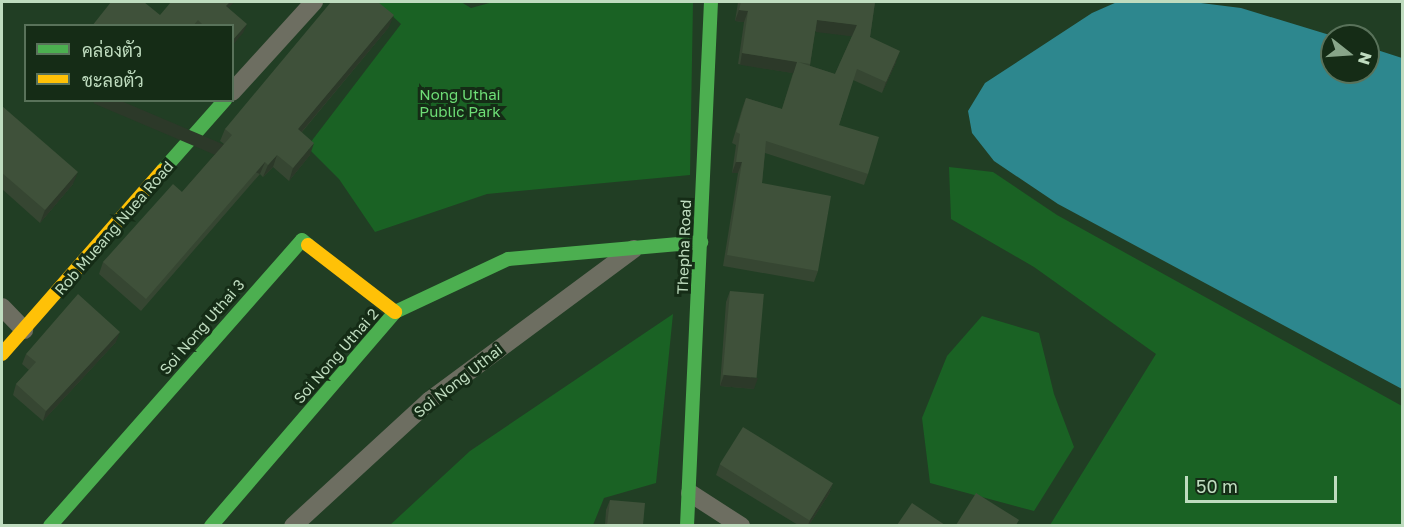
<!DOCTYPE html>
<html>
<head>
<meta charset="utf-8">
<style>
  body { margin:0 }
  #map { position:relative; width:1404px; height:527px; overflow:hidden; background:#213e24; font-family:"Golos Text",Sarabun,sans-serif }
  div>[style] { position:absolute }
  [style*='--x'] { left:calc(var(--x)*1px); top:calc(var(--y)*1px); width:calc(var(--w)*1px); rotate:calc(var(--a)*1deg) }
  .green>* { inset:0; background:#1a6224 }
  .water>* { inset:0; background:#2d878e }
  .street>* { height:18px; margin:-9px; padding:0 9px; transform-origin:9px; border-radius:9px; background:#6d6e61 }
  .fast>* { height:14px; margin:-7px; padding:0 7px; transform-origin:7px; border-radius:7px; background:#4caf50 }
  .slow>* { height:14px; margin:-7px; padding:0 7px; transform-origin:7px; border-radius:7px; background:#ffc107 }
  .wall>* { inset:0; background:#364632 }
  .shaded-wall>* { inset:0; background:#2c3929; transform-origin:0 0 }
  .building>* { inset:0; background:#3f513a; transform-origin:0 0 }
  span { translate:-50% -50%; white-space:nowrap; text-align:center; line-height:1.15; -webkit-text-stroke:6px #152c16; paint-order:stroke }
  .park-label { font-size:15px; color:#6ede76 }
  .street-label { font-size:15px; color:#bfdcbf }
  .frame { position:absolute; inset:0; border:3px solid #bfdcbf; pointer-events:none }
  .legend { position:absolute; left:24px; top:24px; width:210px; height:78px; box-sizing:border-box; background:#152c16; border:2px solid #59725a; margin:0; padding:8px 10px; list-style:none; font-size:18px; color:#bfdcbf }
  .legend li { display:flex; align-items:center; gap:12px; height:30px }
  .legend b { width:30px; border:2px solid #59725a }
  .north { position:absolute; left:1320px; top:24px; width:60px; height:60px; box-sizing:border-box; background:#152c16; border:2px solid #59725a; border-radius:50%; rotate:107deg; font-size:16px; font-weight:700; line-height:24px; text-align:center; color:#bfdcbf }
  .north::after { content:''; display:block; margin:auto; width:21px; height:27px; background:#88a589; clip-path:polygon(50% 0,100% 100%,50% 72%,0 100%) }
  .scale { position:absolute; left:1185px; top:476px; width:152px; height:27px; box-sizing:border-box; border:3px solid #bfdcbf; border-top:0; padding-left:8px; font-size:18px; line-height:21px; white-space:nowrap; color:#bfdcbf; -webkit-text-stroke:4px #152c16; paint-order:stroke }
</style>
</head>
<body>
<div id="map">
  <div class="green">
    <div style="clip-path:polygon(377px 2px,461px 2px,471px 8px,493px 2px,693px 2px,690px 175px,487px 194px,375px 232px,339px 179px,307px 147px,401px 24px)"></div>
    <div style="clip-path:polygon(949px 167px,993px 172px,1057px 215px,1402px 406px,1402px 525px,1050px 525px,1156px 354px,1034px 267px,951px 219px)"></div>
    <div style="clip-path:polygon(673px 314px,656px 483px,604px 498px,593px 525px,390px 525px,470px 451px)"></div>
    <div style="clip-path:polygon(982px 316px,1039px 333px,1054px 394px,1074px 447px,1034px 511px,930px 483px,922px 418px,947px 356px)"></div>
  </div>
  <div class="water">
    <div style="clip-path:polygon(1117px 2px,1193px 2px,1241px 8px,1333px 36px,1332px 72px,1368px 72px,1368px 47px,1402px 58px,1402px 389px,1058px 204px,994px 161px,972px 133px,968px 111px,985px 83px,1092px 13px)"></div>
  </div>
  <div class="street">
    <div style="--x:232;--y:92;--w:122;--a:-47.7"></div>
    <div style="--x:2;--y:307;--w:32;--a:46"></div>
    <div style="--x:690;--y:493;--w:61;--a:32.9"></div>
    <div style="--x:293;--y:526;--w:185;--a:-42.6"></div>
    <div style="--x:429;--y:401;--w:255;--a:-36.6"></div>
  </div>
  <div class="fast">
    <div style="--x:163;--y:170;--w:94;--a:-48.5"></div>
    <div style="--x:50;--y:526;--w:381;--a:-48.6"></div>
    <div style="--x:302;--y:240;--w:8;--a:40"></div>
    <div style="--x:211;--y:526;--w:282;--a:-49.3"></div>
    <div style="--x:395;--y:312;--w:125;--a:-25.1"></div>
    <div style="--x:508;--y:259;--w:194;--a:-5"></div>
    <div style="--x:687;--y:526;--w:525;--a:-87.38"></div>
  </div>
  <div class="slow">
    <div style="--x:308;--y:245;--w:110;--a:37.6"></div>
    <div style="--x:2;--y:354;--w:244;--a:-48.8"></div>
  </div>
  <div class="wall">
    <div style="clip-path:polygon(evenodd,738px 2px,875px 2px,870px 37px,896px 62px,882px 93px,853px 80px,839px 125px,868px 174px,864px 185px,765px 153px,762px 183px,818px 271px,814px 282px,723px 266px,738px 173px,732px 173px,736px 145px,732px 143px,742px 109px,746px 98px,782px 109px,793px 73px,738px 64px,744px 22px,735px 21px,738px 2px,815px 31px,852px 36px,835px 74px,810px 66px,815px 31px)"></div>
    <div style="clip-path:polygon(228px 8px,243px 33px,232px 26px,92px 26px,160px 15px)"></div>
    <div style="clip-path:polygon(389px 27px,302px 132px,310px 155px,289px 181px,273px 167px,263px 177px,260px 174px,141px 311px,99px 274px,103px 262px,182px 192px,224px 144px,220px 141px,225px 129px)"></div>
    <div style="clip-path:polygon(2px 106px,73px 184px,40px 223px,2px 189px)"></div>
    <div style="clip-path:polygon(730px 291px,754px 389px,720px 386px,726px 302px)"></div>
    <div style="clip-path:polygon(116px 342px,43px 421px,13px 395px,16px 384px,29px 370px,22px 364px,26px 354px)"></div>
    <div style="clip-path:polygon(720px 464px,833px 483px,829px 494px,809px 525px,798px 525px,716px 475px)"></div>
    <div style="clip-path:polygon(610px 500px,643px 525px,605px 525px,606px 510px)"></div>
  </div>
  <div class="shaded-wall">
    <div style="clip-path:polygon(230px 2px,234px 2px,222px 16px,226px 6px)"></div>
    <div style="clip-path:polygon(739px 10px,748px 11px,744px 22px,735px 21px)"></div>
    <div style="clip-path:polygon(394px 15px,389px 27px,294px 141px,298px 129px)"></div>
    <div style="left:817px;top:20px;width:40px;height:12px;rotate:7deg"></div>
    <div style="clip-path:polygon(247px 24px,243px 33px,232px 46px,232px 41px)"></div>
    <div style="clip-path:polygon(900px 51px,896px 62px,882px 93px,886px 82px)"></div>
    <div style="left:742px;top:53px;width:56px;height:12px;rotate:9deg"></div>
    <div style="clip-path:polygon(314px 143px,310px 155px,289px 181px,293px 168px)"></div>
    <div style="clip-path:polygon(277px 155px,273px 167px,263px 177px,268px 165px)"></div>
    <div style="left:265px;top:162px;width:13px;height:181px;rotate:113deg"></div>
    <div style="clip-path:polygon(736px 162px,742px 162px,738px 173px,732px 173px)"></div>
    <div style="clip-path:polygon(78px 172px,73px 184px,40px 223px,45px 210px)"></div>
    <div style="clip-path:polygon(120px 332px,116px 342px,43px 421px,46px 411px)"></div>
    <div style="clip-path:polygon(724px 375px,758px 378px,754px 389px,720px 386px)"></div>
    <div style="clip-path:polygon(833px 483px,829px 494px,809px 525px,808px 525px,810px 520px)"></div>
  </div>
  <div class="building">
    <div style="clip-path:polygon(111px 2px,144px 2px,160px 15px,171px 2px,230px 2px,226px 6px,247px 24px,232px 41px,232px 26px,204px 26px,198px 20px,193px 26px,92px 26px)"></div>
    <div style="clip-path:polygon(331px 2px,378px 2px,394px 15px,298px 129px,314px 143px,293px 168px,277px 155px,268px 165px,265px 162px,146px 299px,103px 262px,173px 184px,182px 192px,232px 135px,225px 129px)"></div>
    <div style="clip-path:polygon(evenodd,741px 2px,875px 2px,870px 37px,900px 51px,886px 82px,857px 69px,839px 125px,879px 137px,868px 174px,766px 141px,762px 183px,831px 196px,818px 271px,727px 255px,742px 162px,736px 162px,740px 134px,736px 132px,746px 98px,782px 109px,797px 62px,742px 53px,748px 11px,739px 10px,741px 2px,817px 20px,857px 25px,835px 74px,798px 62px,810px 64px,817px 20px)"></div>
    <div style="clip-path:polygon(2px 106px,78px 172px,45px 210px,2px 173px)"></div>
    <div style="left:730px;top:291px;width:34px;height:84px;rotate:5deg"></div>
    <div style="clip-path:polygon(78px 294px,120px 332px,46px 411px,16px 384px,36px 362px,26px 354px)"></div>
    <div style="left:743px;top:427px;width:106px;height:44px;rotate:32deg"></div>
    <div style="clip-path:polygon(976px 493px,1019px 520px,1016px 525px,956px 525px)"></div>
    <div style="clip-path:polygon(610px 500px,645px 503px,643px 525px,607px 525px)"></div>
    <div style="clip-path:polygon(912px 503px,945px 525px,897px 525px)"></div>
  </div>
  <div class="park-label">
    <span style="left:460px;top:103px">Nong Uthai<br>Public Park</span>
  </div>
  <div class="street-label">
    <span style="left:114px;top:228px;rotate:-49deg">Rob Mueang Nuea Road</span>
    <span style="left:684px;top:247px;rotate:-88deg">Thepha Road</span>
    <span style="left:202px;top:327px;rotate:-49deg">Soi Nong Uthai 3</span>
    <span style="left:336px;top:356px;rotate:-49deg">Soi Nong Uthai 2</span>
    <span style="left:458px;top:381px;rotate:-38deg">Soi Nong Uthai</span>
  </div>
  <div class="frame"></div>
  <ul class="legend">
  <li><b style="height:8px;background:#4caf50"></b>คล่องตัว</li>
  <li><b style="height:8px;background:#ffc107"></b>ชะลอตัว</li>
  </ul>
  <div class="north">N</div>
  <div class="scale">50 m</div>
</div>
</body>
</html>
